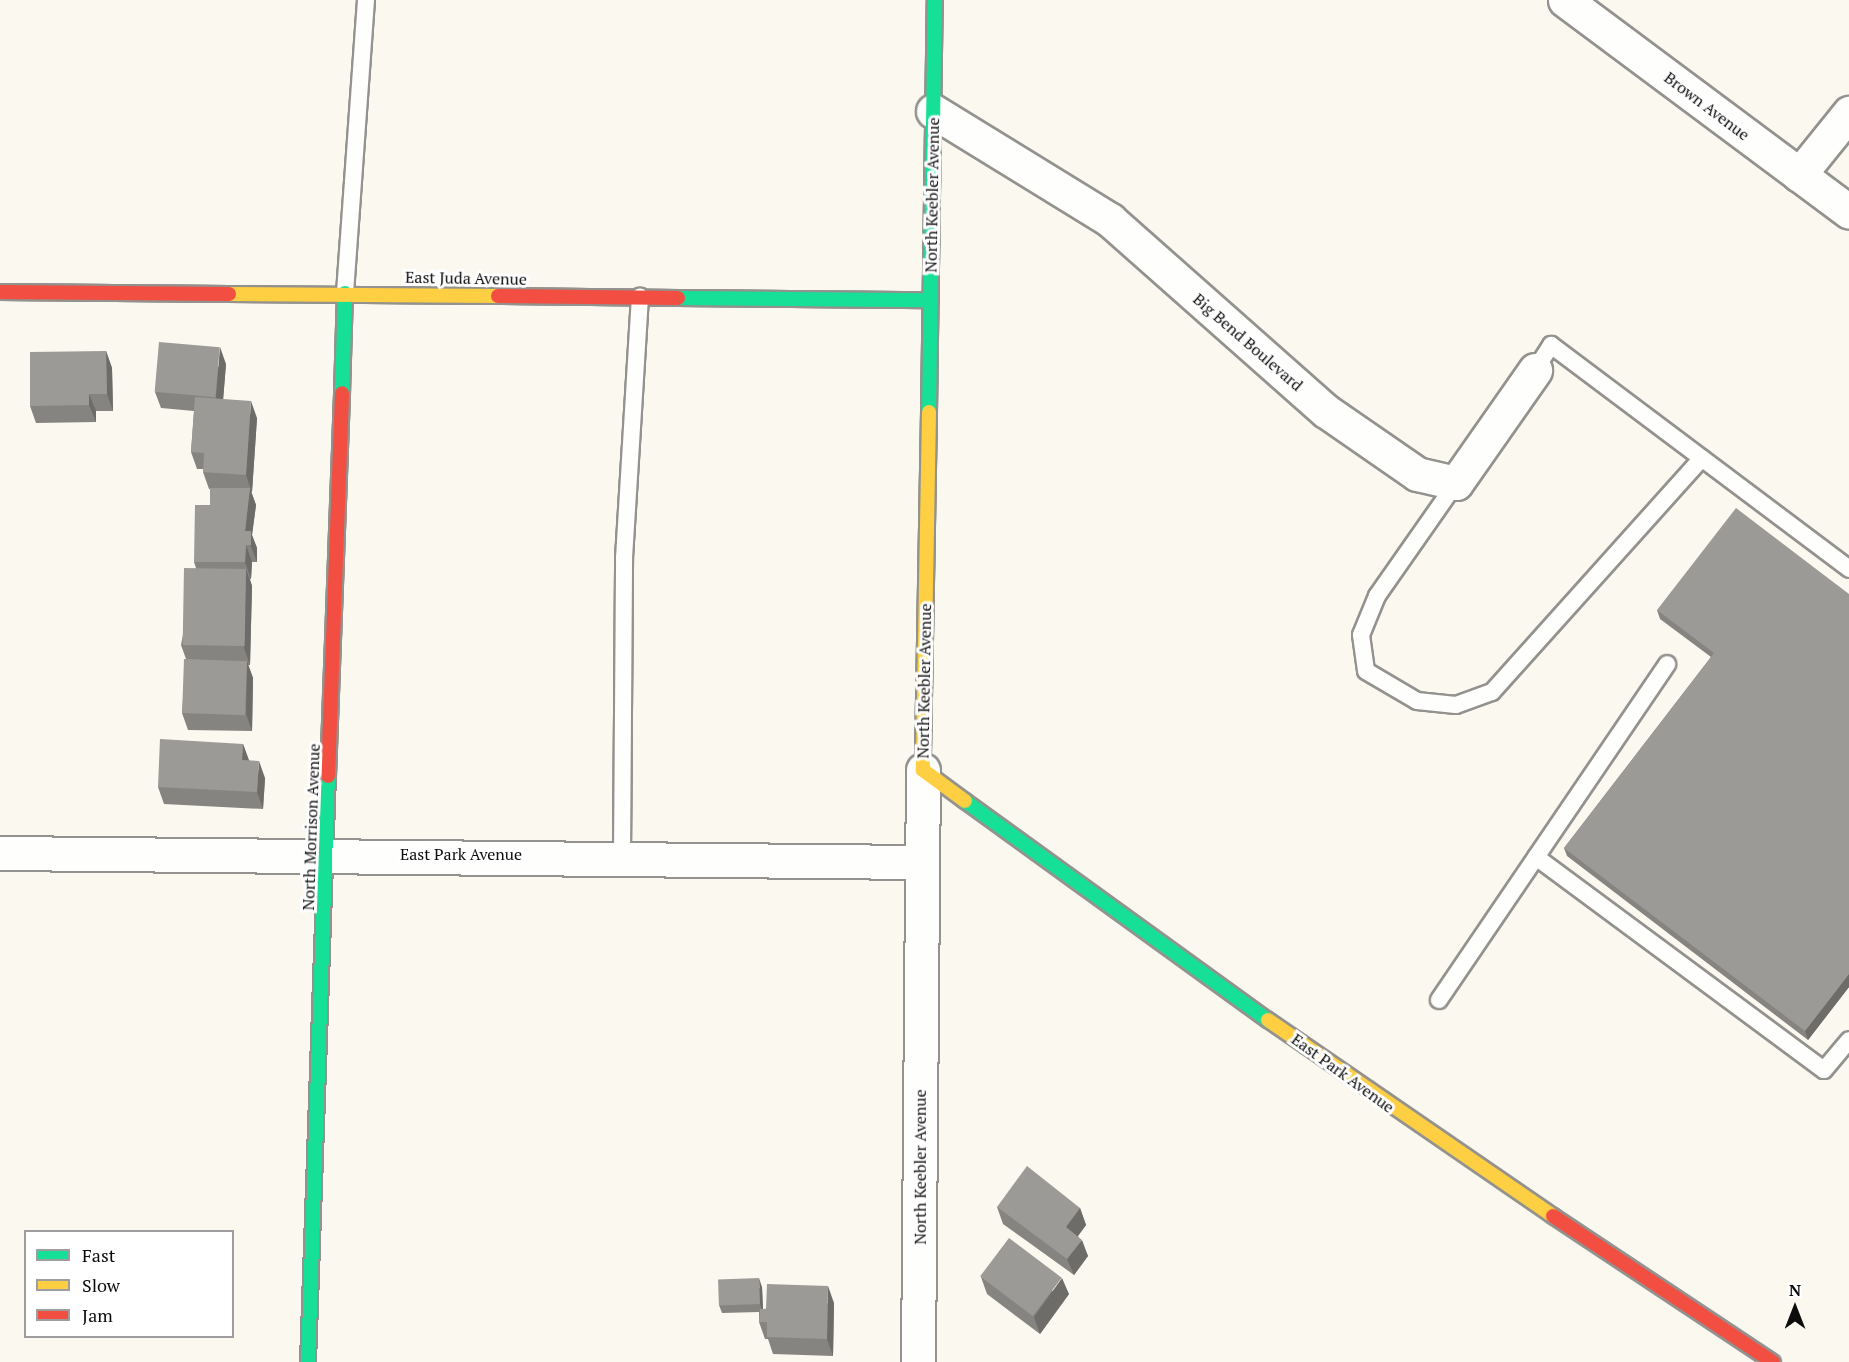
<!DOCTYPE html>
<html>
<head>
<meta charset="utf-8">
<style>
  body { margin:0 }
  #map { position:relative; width:1849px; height:1362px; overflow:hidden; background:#faf8ef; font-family:"PT Serif",serif }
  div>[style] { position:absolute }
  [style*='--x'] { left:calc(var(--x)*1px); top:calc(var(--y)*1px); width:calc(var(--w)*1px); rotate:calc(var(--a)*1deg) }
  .roads { filter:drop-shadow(2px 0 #93928e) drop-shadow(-2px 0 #93928e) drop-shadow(0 2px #93928e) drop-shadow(0 -2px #93928e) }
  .lane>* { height:16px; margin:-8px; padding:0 8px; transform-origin:8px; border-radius:8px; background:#fefefd }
  .street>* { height:33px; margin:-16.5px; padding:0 16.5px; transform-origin:16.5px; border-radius:16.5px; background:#fefefd }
  .fast>* { height:14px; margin:-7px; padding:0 7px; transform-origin:7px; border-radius:7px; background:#16e098 }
  .slow>* { height:14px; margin:-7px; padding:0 7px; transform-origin:7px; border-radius:7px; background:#ffcf43 }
  .jam>* { height:14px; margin:-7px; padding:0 7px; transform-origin:7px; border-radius:7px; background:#f24e42 }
  .wall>* { inset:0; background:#868481 }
  .shaded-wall>* { inset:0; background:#6d6c69 }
  .building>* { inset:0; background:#9c9a96; transform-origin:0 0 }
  span { translate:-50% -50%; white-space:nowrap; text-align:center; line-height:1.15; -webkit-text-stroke:6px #fff; paint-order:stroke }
  .street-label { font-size:16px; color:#0c0c0c }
  .legend { position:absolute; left:24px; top:1230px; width:210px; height:108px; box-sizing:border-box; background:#fff; border:2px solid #9e9e9e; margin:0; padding:8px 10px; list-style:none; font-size:18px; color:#0c0c0c }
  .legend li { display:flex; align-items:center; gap:12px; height:30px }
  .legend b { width:30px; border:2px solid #9e9e9e }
  .north { position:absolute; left:1765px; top:1278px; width:60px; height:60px; -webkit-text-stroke:4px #fff; paint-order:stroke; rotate:0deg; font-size:16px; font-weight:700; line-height:24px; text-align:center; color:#0c0c0c }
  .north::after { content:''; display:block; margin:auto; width:21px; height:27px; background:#0c0c0c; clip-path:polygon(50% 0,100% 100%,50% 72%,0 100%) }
</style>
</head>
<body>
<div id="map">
  <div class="roads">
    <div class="lane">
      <div style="--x:345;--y:293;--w:294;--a:-85.9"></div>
      <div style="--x:1535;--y:370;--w:30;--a:-57"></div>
      <div style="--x:1551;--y:345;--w:373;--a:36.9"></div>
      <div style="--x:1456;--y:483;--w:138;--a:125"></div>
      <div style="--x:1377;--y:596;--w:42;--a:112.3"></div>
      <div style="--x:1361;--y:635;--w:36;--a:82"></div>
      <div style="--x:1366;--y:671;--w:59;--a:30.5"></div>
      <div style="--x:1417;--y:701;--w:39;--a:6"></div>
      <div style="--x:1456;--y:705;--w:38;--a:-20"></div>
      <div style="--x:1492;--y:692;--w:314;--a:-48.1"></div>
      <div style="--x:622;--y:856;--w:298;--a:-89.6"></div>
      <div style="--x:624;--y:558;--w:262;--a:-86.5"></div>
      <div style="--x:1536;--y:857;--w:358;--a:36.5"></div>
      <div style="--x:1824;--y:1070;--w:39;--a:-50"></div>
      <div style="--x:1439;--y:1000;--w:406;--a:-55.8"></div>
    </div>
    <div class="street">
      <div style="--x:1565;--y:0;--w:354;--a:36.7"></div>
      <div style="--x:933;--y:111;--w:208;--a:31.6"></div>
      <div style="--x:1110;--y:220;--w:288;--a:41.5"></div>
      <div style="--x:1326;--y:411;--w:111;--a:34.7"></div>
      <div style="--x:1417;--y:474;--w:40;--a:13"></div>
      <div style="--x:1456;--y:483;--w:138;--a:-55"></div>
      <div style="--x:1799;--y:175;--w:80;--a:-51.1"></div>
      <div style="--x:0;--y:853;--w:922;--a:0.56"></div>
      <div style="--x:918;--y:1362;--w:592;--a:-89.52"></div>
    </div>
    <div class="fast">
      <div style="--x:678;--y:298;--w:253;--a:0.5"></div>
      <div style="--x:342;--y:393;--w:100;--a:-88.3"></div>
      <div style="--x:929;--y:412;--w:412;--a:-89.2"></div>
      <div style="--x:965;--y:801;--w:374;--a:35.9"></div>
      <div style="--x:308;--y:1362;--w:586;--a:-88.05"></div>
    </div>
    <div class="slow">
      <div style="--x:229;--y:294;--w:269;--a:0.4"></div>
      <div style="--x:929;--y:412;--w:358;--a:91"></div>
      <div style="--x:923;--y:770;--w:52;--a:36.4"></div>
      <div style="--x:1268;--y:1020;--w:346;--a:34.5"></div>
    </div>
    <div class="jam">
      <div style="--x:0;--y:292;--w:229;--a:0.5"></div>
      <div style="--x:498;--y:296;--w:180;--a:0.6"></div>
      <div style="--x:328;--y:776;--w:383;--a:-87.9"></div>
      <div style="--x:1553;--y:1216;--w:264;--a:33.6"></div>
    </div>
  </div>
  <div class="wall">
    <div style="clip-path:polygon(106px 351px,112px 368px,113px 411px,96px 411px,96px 422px,36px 423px,30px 406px)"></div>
    <div style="clip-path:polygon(226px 364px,223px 399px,257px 418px,252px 492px,251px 492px,256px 505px,252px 535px,257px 548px,257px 562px,252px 562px,251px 579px,250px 579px,252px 586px,250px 665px,248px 665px,253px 678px,252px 731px,188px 730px,182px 713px,186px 659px,181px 645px,196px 568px,194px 562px,210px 505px,210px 489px,209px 489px,203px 472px,203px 469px,197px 469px,191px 452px,194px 411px,161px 408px,155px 392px)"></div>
    <div style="clip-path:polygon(1849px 594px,1849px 987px,1808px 1040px,1567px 856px,1564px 848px,1711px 657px,1660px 619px,1657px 610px)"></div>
    <div style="clip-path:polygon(243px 744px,249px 760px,265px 778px,263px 809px,164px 804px,158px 787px)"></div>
    <div style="clip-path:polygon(997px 1207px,1080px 1208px,1086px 1225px,1078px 1236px,1088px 1256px,1074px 1275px,1003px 1224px)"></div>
    <div style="clip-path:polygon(981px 1277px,1069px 1294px,1040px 1334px,987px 1294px)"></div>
    <div style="clip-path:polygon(762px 1287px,763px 1309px,834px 1303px,833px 1356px,773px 1354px,768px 1339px,765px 1339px,759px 1322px,759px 1312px,722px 1313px,719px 1305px)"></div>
  </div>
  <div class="shaded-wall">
    <div style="clip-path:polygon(220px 347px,226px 364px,222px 414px,216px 397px)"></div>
    <div style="clip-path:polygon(106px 351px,112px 368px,113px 411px,107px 394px)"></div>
    <div style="clip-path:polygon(89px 394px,96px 411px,96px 422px,89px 405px)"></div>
    <div style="clip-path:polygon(251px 401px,257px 418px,252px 492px,246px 475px)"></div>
    <div style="clip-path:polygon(250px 488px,256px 505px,252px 535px,257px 548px,257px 562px,245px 531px)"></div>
    <div style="clip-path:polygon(246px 545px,252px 562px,251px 579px,245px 562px)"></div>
    <div style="clip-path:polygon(246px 569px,252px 586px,250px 665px,244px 648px)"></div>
    <div style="clip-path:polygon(247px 661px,253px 678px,252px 731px,246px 714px)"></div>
    <div style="clip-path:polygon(243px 744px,249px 761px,242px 760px)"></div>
    <div style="clip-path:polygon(259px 761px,265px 778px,263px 809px,257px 792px)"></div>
    <div style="clip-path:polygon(1849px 974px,1849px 987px,1808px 1040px,1805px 1031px)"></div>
    <div style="clip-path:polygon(1080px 1208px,1086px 1225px,1072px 1244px,1066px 1227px)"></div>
    <div style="clip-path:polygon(1082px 1240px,1088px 1256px,1074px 1275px,1067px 1259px)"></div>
    <div style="clip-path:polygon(759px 1278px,762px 1287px,763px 1312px,760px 1304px)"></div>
    <div style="clip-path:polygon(1062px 1278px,1069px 1294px,1040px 1334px,1034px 1317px)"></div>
    <div style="clip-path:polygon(828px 1286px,834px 1303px,833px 1356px,827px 1339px)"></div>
  </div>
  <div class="building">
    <div style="left:159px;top:342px;width:61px;height:50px;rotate:5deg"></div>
    <div style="clip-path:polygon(106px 351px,107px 394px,89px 394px,89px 405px,30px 406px,30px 352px)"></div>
    <div style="clip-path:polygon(195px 397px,251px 401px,246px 475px,203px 472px,204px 453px,191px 452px)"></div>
    <div style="clip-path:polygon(210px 488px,250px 488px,245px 531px,251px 531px,251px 545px,246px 545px,245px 562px,194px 562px,195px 505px,210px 505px)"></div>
    <div style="clip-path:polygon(1736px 508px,1849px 594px,1849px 974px,1805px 1031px,1564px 848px,1714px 653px,1657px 610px)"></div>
    <div style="left:184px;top:568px;width:62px;height:77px;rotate:1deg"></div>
    <div style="left:184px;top:659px;width:63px;height:54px;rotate:2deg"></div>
    <div style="clip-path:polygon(160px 739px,243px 744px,242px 760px,259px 761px,257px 792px,158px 787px)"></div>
    <div style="clip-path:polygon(1027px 1166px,1080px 1208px,1066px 1227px,1082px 1240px,1067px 1259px,997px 1207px)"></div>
    <div style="left:1009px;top:1238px;width:66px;height:48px;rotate:37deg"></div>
    <div style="left:759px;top:1278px;width:26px;height:41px;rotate:88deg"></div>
    <div style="clip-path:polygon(767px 1284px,828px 1286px,827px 1339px,767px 1337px,767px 1322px,759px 1322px,760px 1309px,766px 1309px)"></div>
  </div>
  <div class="street-label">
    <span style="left:1707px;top:106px;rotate:37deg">Brown Avenue</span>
    <span style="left:932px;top:195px;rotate:-89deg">North Keebler Avenue</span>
    <span style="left:466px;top:278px;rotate:1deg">East Juda Avenue</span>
    <span style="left:1248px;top:342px;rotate:41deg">Big Bend Boulevard</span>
    <span style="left:924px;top:681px;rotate:-89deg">North Keebler Avenue</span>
    <span style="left:311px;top:827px;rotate:-88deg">North Morrison Avenue</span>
    <span style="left:461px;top:854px">East Park Avenue</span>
    <span style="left:1343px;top:1073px;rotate:36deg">East Park Avenue</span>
    <span style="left:920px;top:1167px;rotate:-90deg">North Keebler Avenue</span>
  </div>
  <ul class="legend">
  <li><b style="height:8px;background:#16e098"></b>Fast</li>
  <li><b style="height:8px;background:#ffcf43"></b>Slow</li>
  <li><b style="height:8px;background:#f24e42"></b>Jam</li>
  </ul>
  <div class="north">N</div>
</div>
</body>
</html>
